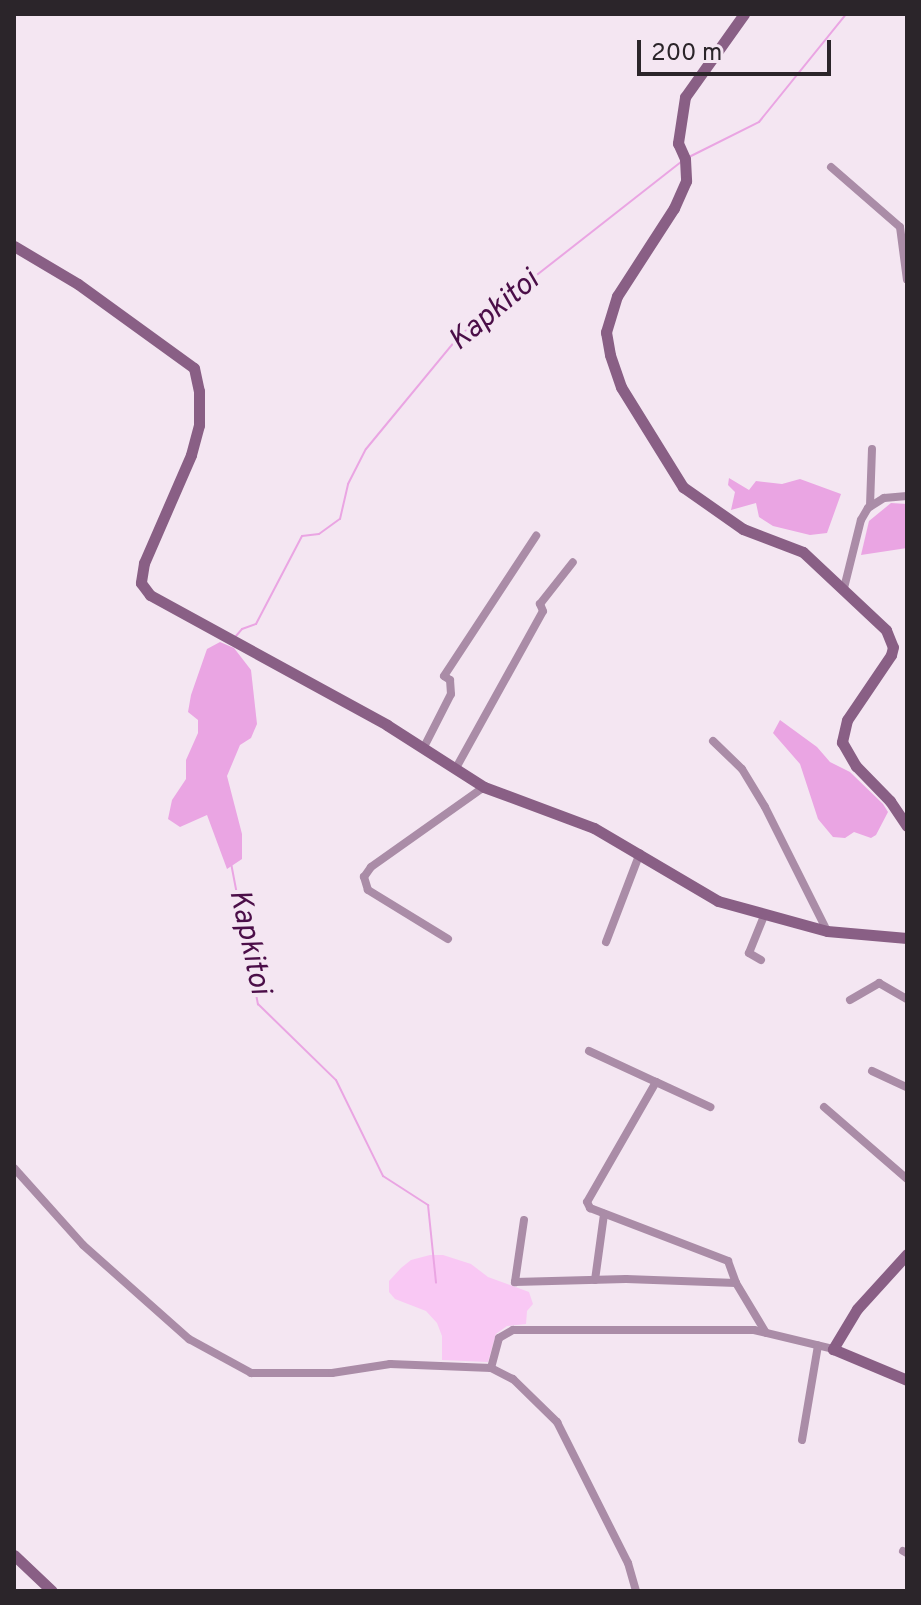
<!DOCTYPE html>
<html>
<head>
<meta charset="utf-8">
<style>
  body { margin:0 }
  #map { position:relative; width:921px; height:1605px; overflow:hidden; background:#f4e6f2; font-family:Overpass,sans-serif }
  div>[style] { position:absolute }
  [style*='--x'] { left:calc(var(--x)*1px); top:calc(var(--y)*1px); width:calc(var(--w)*1px); rotate:calc(var(--a)*1deg) }
  .green>* { inset:0; background:#f9c8f4 }
  .water>* { inset:0; background:#eaa5e3 }
  .stream>* { height:2px; margin:-1px; padding:0 1px; transform-origin:1px; border-radius:1px; background:#eaa5e3 }
  .street>* { height:8px; margin:-4px; padding:0 4px; transform-origin:4px; border-radius:4px; background:#aa8ca7 }
  .secondary>* { height:11px; margin:-5.5px; padding:0 5.5px; transform-origin:5.5px; border-radius:5.5px; background:#895f85 }
  span { translate:-50% -50%; white-space:nowrap; text-align:center; line-height:1.15; -webkit-text-stroke:8px #f4e6f2; paint-order:stroke }
  .water-label { font-size:30px; color:#4b0e48; font-style:italic }
  .frame { position:absolute; inset:0; border:16px solid #2b252a; pointer-events:none }
  .scale { position:absolute; left:637px; top:40px; width:194px; height:36px; box-sizing:border-box; border:4px solid #2b252a; border-top:0; padding-left:10px; font-size:24px; line-height:28px; white-space:nowrap; color:#2b252a; -webkit-text-stroke:6px #f4e6f2; paint-order:stroke }
</style>
</head>
<body>
<div id="map">
  <div class="green">
    <div style="clip-path:polygon(430px 1255px,443px 1255px,471px 1264px,488px 1277px,529px 1292px,533px 1304px,527px 1311px,526px 1324px,507px 1326px,496px 1334px,488px 1362px,442px 1360px,442px 1336px,437px 1323px,426px 1311px,395px 1299px,389px 1292px,389px 1281px,401px 1268px,411px 1260px)"></div>
  </div>
  <div class="water">
    <div style="clip-path:polygon(729px 478px,749px 490px,756px 481px,782px 484px,800px 479px,841px 494px,827px 533px,810px 535px,773px 526px,759px 517px,756px 503px,731px 510px,735px 492px,728px 485px)"></div>
    <div style="clip-path:polygon(891px 503px,907px 504px,907px 548px,861px 555px,869px 521px)"></div>
    <div style="clip-path:polygon(220px 642px,234px 648px,251px 670px,257px 724px,251px 738px,240px 745px,227px 776px,242px 834px,242px 859px,227px 869px,207px 815px,180px 827px,168px 819px,172px 800px,186px 779px,186px 760px,198px 733px,198px 720px,188px 712px,191px 695px,207px 649px)"></div>
    <div style="clip-path:polygon(780px 720px,817px 747px,830px 762px,850px 772px,883px 804px,888px 812px,876px 835px,871px 838px,854px 832px,845px 838px,833px 837px,818px 819px,800px 764px,773px 733px)"></div>
  </div>
  <div class="stream">
    <div style="--x:689;--y:157;--w:78;--a:-26.6"></div>
    <div style="--x:759;--y:122;--w:139;--a:-51.1"></div>
    <div style="--x:236;--y:636;--w:9;--a:-49"></div>
    <div style="--x:242;--y:629;--w:15;--a:-20"></div>
    <div style="--x:256;--y:624;--w:99;--a:-62.4"></div>
    <div style="--x:302;--y:536;--w:17;--a:-7"></div>
    <div style="--x:319;--y:534;--w:26;--a:-36"></div>
    <div style="--x:340;--y:519;--w:36;--a:-77"></div>
    <div style="--x:348;--y:484;--w:39;--a:-63"></div>
    <div style="--x:366;--y:449;--w:146;--a:-50.5"></div>
    <div style="--x:459;--y:336;--w:282;--a:-38.1"></div>
    <div style="--x:231;--y:863;--w:144;--a:79.2"></div>
    <div style="--x:258;--y:1004;--w:109;--a:44.3"></div>
    <div style="--x:336;--y:1080;--w:107;--a:63.9"></div>
    <div style="--x:383;--y:1176;--w:54;--a:32.8"></div>
    <div style="--x:428;--y:1205;--w:78;--a:84.1"></div>
  </div>
  <div class="street">
    <div style="--x:831;--y:167;--w:91;--a:41"></div>
    <div style="--x:900;--y:227;--w:53;--a:82.5"></div>
    <div style="--x:870;--y:506;--w:57;--a:-88"></div>
    <div style="--x:844;--y:588;--w:70;--a:-76"></div>
    <div style="--x:861;--y:520;--w:14;--a:-60"></div>
    <div style="--x:868;--y:508;--w:19;--a:-32"></div>
    <div style="--x:884;--y:498;--w:23;--a:-5"></div>
    <div style="--x:713;--y:741;--w:40;--a:44"></div>
    <div style="--x:742;--y:769;--w:44;--a:58.8"></div>
    <div style="--x:765;--y:807;--w:139;--a:63.4"></div>
    <div style="--x:424;--y:747;--w:59;--a:-63"></div>
    <div style="--x:451;--y:694;--w:14;--a:-94"></div>
    <div style="--x:450;--y:680;--w:7;--a:-146"></div>
    <div style="--x:444;--y:676;--w:168;--a:-56.7"></div>
    <div style="--x:456;--y:768;--w:179;--a:-61"></div>
    <div style="--x:543;--y:611;--w:8;--a:-113"></div>
    <div style="--x:540;--y:604;--w:53;--a:-51.8"></div>
    <div style="--x:448;--y:939;--w:94;--a:-148.5"></div>
    <div style="--x:368;--y:890;--w:14;--a:-107"></div>
    <div style="--x:364;--y:877;--w:12;--a:-55"></div>
    <div style="--x:371;--y:867;--w:138;--a:-35.3"></div>
    <div style="--x:606;--y:942;--w:95;--a:-69.1"></div>
    <div style="--x:761;--y:960;--w:14;--a:-150"></div>
    <div style="--x:749;--y:953;--w:40;--a:-68"></div>
    <div style="--x:850;--y:1000;--w:34;--a:-30"></div>
    <div style="--x:879;--y:983;--w:32;--a:30"></div>
    <div style="--x:589;--y:1051;--w:74;--a:24.8"></div>
    <div style="--x:656;--y:1082;--w:138;--a:119.9"></div>
    <div style="--x:587;--y:1202;--w:7;--a:63"></div>
    <div style="--x:590;--y:1208;--w:148;--a:21"></div>
    <div style="--x:728;--y:1261;--w:23;--a:70"></div>
    <div style="--x:736;--y:1283;--w:58;--a:59"></div>
    <div style="--x:872;--y:1071;--w:38;--a:25"></div>
    <div style="--x:656;--y:1082;--w:60;--a:24.8"></div>
    <div style="--x:824;--y:1107;--w:110;--a:40.9"></div>
    <div style="--x:14;--y:1168;--w:103;--a:48.1"></div>
    <div style="--x:83;--y:1245;--w:142;--a:41.6"></div>
    <div style="--x:189;--y:1339;--w:71;--a:28.7"></div>
    <div style="--x:251;--y:1373;--w:81;--a:0"></div>
    <div style="--x:332;--y:1373;--w:59;--a:-8.8"></div>
    <div style="--x:390;--y:1364;--w:101;--a:2.3"></div>
    <div style="--x:491;--y:1368;--w:25;--a:27"></div>
    <div style="--x:513;--y:1379;--w:62;--a:44.3"></div>
    <div style="--x:557;--y:1422;--w:158;--a:63.3"></div>
    <div style="--x:628;--y:1563;--w:29;--a:74"></div>
    <div style="--x:524;--y:1220;--w:63;--a:98.3"></div>
    <div style="--x:515;--y:1282;--w:111;--a:-1.5"></div>
    <div style="--x:626;--y:1279;--w:110;--a:2.1"></div>
    <div style="--x:595;--y:1280;--w:67;--a:-82.2"></div>
    <div style="--x:491;--y:1368;--w:31;--a:-75"></div>
    <div style="--x:499;--y:1338;--w:16;--a:-30"></div>
    <div style="--x:513;--y:1330;--w:241;--a:0"></div>
    <div style="--x:754;--y:1330;--w:81;--a:13.5"></div>
    <div style="--x:802;--y:1440;--w:96;--a:-80.4"></div>
    <div style="--x:903;--y:1551;--w:4;--a:27"></div>
  </div>
  <div class="secondary">
    <div style="--x:744;--y:14;--w:102;--a:125.4"></div>
    <div style="--x:685;--y:97;--w:47;--a:98.7"></div>
    <div style="--x:678;--y:143;--w:17;--a:66"></div>
    <div style="--x:685;--y:159;--w:22;--a:87"></div>
    <div style="--x:686;--y:181;--w:30;--a:114"></div>
    <div style="--x:674;--y:208;--w:105;--a:122.9"></div>
    <div style="--x:617;--y:296;--w:38;--a:107"></div>
    <div style="--x:606;--y:332;--w:23;--a:80"></div>
    <div style="--x:610;--y:355;--w:34;--a:71"></div>
    <div style="--x:621;--y:387;--w:118;--a:58.2"></div>
    <div style="--x:683;--y:487;--w:73;--a:35"></div>
    <div style="--x:743;--y:529;--w:64;--a:21"></div>
    <div style="--x:803;--y:552;--w:114;--a:43.2"></div>
    <div style="--x:886;--y:630;--w:18;--a:68"></div>
    <div style="--x:893;--y:647;--w:8;--a:104"></div>
    <div style="--x:891;--y:655;--w:78;--a:124.1"></div>
    <div style="--x:847;--y:720;--w:23;--a:103"></div>
    <div style="--x:842;--y:742;--w:28;--a:60"></div>
    <div style="--x:856;--y:766;--w:49;--a:45.8"></div>
    <div style="--x:890;--y:801;--w:30;--a:56"></div>
    <div style="--x:14;--y:246;--w:74;--a:30.7"></div>
    <div style="--x:78;--y:284;--w:143;--a:35.9"></div>
    <div style="--x:194;--y:368;--w:24;--a:78"></div>
    <div style="--x:199;--y:391;--w:34;--a:90"></div>
    <div style="--x:199;--y:425;--w:31;--a:105"></div>
    <div style="--x:191;--y:455;--w:118;--a:113.5"></div>
    <div style="--x:144;--y:563;--w:20;--a:99"></div>
    <div style="--x:141;--y:583;--w:15;--a:53"></div>
    <div style="--x:150;--y:595;--w:270;--a:28.7"></div>
    <div style="--x:387;--y:725;--w:115;--a:32.6"></div>
    <div style="--x:484;--y:787;--w:117;--a:20.4"></div>
    <div style="--x:594;--y:828;--w:144;--a:30.5"></div>
    <div style="--x:718;--y:901;--w:113;--a:15.4"></div>
    <div style="--x:827;--y:931;--w:80;--a:5"></div>
    <div style="--x:907;--y:1254;--w:74;--a:132.3"></div>
    <div style="--x:857;--y:1309;--w:47;--a:121"></div>
    <div style="--x:833;--y:1349;--w:80;--a:22.7"></div>
    <div style="--x:14;--y:1555;--w:52;--a:43.5"></div>
  </div>
  <div class="water-label">
    <span style="left:495px;top:312px;rotate:-40deg">Kapkitoi</span>
    <span style="left:248px;top:942px;rotate:78deg">Kapkitoi</span>
  </div>
  <div class="frame"></div>
  <div class="scale">200 m</div>
</div>
</body>
</html>
